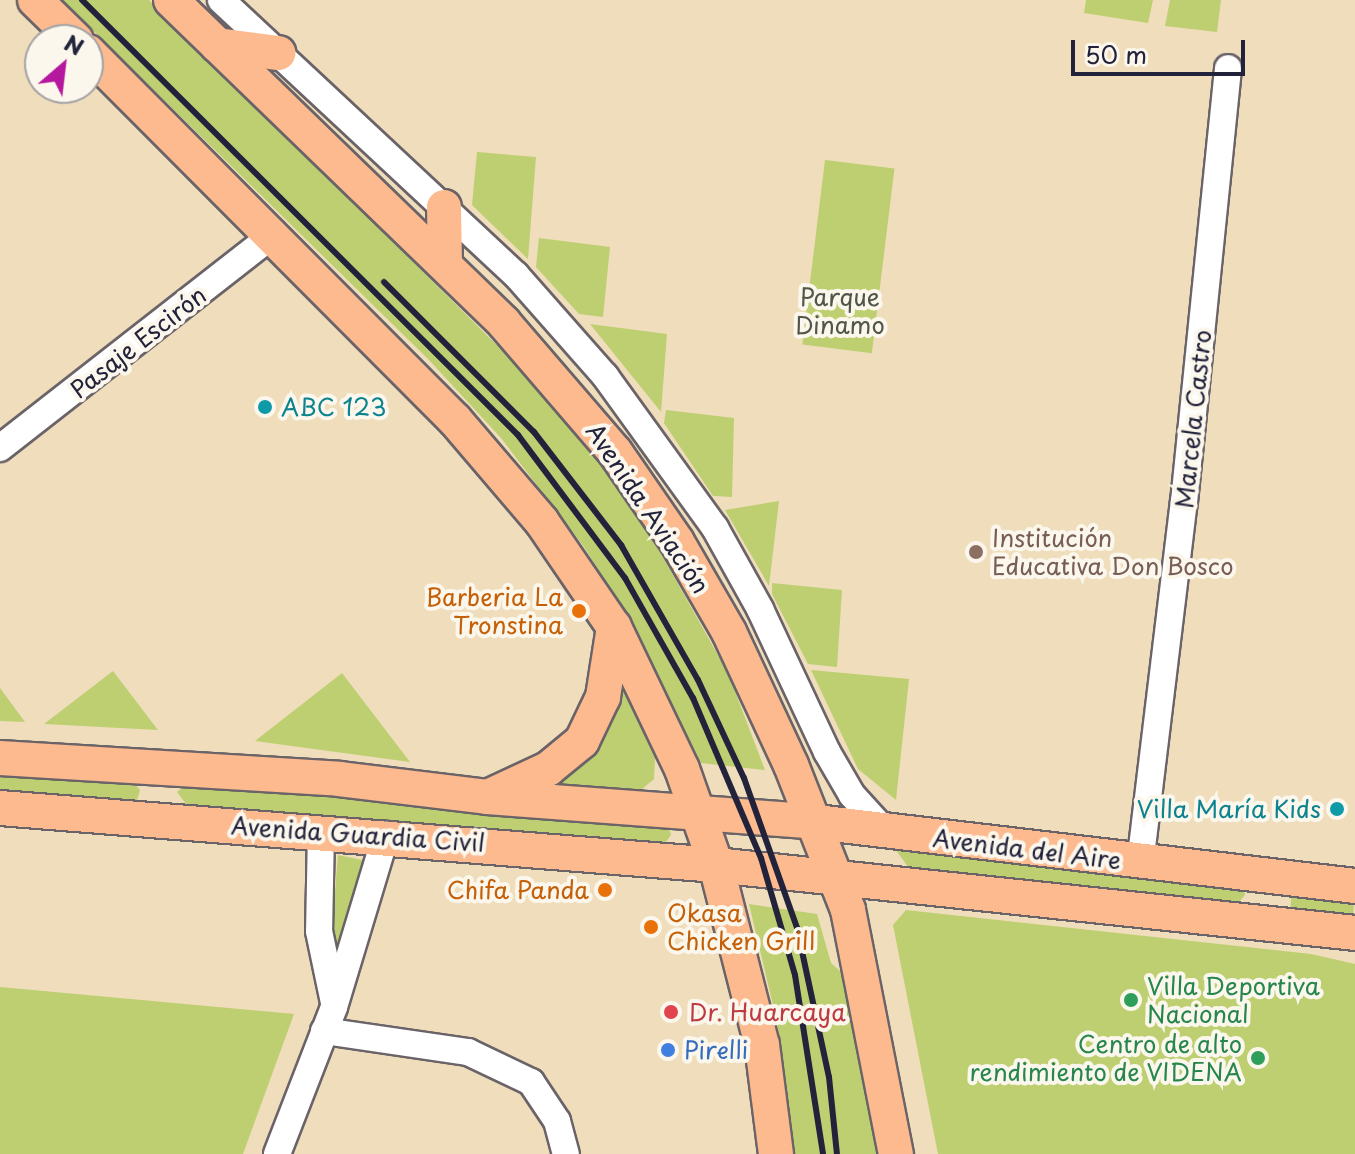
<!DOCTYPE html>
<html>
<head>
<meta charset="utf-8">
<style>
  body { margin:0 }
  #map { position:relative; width:1355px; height:1154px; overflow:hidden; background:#efddbc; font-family:"Playpen Sans",sans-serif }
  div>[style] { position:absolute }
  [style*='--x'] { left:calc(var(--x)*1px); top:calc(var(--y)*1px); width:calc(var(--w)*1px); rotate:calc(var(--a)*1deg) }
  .green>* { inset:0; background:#becf71; transform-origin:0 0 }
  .roads { filter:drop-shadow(2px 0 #6a6368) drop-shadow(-2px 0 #6a6368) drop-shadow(0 2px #6a6368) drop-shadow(0 -2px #6a6368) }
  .minor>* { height:26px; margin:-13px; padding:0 13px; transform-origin:13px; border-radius:13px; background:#fff }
  .major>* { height:34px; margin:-17px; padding:0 17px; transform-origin:17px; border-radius:17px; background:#fcba8e }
  .rail>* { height:6px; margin:-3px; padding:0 3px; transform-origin:3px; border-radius:3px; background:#22223b }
  .dots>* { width:22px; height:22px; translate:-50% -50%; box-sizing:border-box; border:4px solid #fbf7ec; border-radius:50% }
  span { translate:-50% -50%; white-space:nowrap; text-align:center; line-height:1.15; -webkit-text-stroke:8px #fbf7ec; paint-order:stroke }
  .park-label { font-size:24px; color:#51564b }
  .street-label { font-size:24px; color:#22223b }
  .culture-label { font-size:24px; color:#0d838f }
  .left { translate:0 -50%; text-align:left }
  .right { translate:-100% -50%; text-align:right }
  .education-label { font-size:24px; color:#785e54 }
  .food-label { font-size:24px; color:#c56008 }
  .leisure-label { font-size:24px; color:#27864d }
  .health-label { font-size:24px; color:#be3a42 }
  .shop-label { font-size:24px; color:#366cbe }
  .north { position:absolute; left:24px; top:24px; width:80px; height:80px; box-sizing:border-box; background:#fbf7ec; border:2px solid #a4a2a5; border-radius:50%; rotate:28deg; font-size:22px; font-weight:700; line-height:32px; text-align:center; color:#22223b }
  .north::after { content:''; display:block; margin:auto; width:28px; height:36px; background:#b5179e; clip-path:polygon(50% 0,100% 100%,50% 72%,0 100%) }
  .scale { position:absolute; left:1071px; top:40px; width:174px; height:36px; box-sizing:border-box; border:4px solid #22223b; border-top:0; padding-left:10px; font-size:24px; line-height:28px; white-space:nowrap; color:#22223b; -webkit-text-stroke:6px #fbf7ec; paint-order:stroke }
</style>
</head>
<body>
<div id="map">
  <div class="green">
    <div style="clip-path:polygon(62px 0,149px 0,529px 377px,601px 464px,659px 550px,728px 673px,765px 770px,701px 763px,628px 618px,584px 547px,501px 438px,429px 360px)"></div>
    <div style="clip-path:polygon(1086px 0,1153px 0,1148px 23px,1084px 13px)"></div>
    <div style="clip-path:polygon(1170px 0,1221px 0,1217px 32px,1165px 26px)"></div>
    <div style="clip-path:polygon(477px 152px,536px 157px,528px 259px,472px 205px)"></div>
    <div style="left:825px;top:160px;width:70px;height:186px;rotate:7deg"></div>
    <div style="clip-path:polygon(539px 238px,610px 247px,603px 317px,579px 314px,536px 267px)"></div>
    <div style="clip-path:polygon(590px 324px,667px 334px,661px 412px)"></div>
    <div style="clip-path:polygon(666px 410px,734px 418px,732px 497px,713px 496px,664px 423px)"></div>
    <div style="clip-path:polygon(779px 501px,769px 586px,725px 510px)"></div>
    <div style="clip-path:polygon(772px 583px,842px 590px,837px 667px,808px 664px,772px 594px)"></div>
    <div style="clip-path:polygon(811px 670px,909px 679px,896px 800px,858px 769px)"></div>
    <div style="clip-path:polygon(113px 671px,158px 730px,44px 724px)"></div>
    <div style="clip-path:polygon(342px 673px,410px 762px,255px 741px)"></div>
    <div style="clip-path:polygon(614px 686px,623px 689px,655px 757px,654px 779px,641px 790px,560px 787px,556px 781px)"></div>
    <div style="clip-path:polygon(0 688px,25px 722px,0 721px)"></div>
    <div style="clip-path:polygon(0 775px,132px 781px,140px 790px,136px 804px,0 790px)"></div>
    <div style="clip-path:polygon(192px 780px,669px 828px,671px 835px,662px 847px,189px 808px,177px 792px)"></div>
    <div style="clip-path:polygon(892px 845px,1244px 888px,1245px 895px,1235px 906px,912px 872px)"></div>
    <div style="clip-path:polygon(338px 855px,367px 861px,335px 951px,330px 951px)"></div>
    <div style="left:1292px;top:890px;width:63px;height:19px;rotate:5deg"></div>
    <div style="clip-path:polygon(749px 904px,817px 914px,831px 963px,849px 979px,877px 1154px,795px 1154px,777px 1022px)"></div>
    <div style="clip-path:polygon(906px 910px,1311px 954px,1355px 964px,1355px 1154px,938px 1154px,893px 925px)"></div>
    <div style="clip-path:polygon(0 987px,294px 1014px,243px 1154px,0 1154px)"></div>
  </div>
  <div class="roads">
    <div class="minor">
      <div style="--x:221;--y:0;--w:403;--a:43"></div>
      <div style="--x:516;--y:275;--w:135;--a:48.6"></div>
      <div style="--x:605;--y:376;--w:188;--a:54.1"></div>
      <div style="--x:715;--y:528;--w:93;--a:60.9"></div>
      <div style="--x:760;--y:609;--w:158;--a:64.9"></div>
      <div style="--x:827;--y:752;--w:50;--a:59.8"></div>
      <div style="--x:852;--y:795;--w:47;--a:47.6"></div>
      <div style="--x:0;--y:448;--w:348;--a:-38"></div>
      <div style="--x:321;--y:830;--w:101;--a:91.1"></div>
      <div style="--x:319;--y:931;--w:74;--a:78.2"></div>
      <div style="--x:1140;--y:864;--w:365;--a:-83.1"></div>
      <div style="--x:1184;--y:502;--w:436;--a:-84.2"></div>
      <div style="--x:324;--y:1031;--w:146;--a:8.3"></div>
      <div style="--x:468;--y:1052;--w:70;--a:25.5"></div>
      <div style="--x:531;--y:1082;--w:47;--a:56.3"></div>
      <div style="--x:557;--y:1121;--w:34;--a:75"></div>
      <div style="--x:277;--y:1154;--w:158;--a:-68.8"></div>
      <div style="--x:334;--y:1007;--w:180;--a:-73.2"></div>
    </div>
    <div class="major">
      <div style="--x:35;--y:0;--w:57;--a:44.3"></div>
      <div style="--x:171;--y:0;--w:464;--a:44.1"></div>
      <div style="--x:504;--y:323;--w:170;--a:49.3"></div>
      <div style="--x:615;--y:452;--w:109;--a:55.4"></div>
      <div style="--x:677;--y:542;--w:104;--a:60"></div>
      <div style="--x:729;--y:632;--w:147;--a:65"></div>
      <div style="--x:791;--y:765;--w:156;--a:68.5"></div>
      <div style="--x:848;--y:910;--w:249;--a:78.9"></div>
      <div style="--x:217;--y:45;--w:62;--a:7.5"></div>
      <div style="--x:88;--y:52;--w:520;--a:45.08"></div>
      <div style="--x:455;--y:420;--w:134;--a:49.5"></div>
      <div style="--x:542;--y:522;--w:127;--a:55.6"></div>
      <div style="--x:614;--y:627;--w:157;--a:64.4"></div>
      <div style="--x:682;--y:769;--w:102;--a:70.5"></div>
      <div style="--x:716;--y:865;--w:186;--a:75.7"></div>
      <div style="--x:762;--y:1045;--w:110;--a:82.7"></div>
      <div style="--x:444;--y:207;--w:57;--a:89"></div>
      <div style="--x:0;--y:758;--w:340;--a:3.5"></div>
      <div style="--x:339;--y:779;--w:149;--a:6.9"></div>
      <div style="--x:487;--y:797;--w:330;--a:4.3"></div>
      <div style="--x:816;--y:822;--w:543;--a:6.77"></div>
      <div style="--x:490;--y:796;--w:64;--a:-25"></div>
      <div style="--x:548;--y:769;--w:44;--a:-39.5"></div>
      <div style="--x:582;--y:741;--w:49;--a:-64.5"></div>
      <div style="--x:603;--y:697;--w:71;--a:-81.1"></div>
      <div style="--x:0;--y:808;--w:718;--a:4.55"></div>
      <div style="--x:716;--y:865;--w:643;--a:6.07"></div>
    </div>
  </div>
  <div class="rail">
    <div style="--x:82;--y:0;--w:616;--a:44.93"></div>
    <div style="--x:518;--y:435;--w:179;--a:53.2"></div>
    <div style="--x:625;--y:578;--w:138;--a:60.5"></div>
    <div style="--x:693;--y:698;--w:174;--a:67"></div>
    <div style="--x:761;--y:858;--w:122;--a:73.8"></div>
    <div style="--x:795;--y:975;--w:181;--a:81.1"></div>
    <div style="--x:384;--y:282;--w:212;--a:45"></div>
    <div style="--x:534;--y:432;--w:143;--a:52.4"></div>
    <div style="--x:621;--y:545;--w:155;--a:60.3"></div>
    <div style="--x:698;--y:680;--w:108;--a:64.9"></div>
    <div style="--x:744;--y:778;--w:159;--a:70.5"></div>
    <div style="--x:797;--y:928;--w:152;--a:77.9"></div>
    <div style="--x:829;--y:1077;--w:77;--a:84.1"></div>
  </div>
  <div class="dots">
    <div style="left:265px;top:407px;background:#0f9aa8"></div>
    <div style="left:976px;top:552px;background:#8d6e63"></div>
    <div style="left:579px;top:611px;background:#e8710a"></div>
    <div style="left:1337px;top:809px;background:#0f9aa8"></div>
    <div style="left:605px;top:890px;background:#e8710a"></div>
    <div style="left:651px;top:927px;background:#e8710a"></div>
    <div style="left:1131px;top:1000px;background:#2e9e5b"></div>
    <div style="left:671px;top:1012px;background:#e0444e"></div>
    <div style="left:668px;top:1050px;background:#3f7fe0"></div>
    <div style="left:1258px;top:1058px;background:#2e9e5b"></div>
  </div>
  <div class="park-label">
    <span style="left:840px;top:311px">Parque<br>Dinamo</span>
  </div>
  <div class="street-label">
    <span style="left:138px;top:342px;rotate:-38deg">Pasaje Escirón</span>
    <span style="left:1193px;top:419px;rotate:-84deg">Marcela Castro</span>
    <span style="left:648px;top:508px;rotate:56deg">Avenida Aviación</span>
    <span style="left:358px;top:834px;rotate:4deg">Avenida Guardia Civil</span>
    <span style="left:1027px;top:849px;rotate:7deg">Avenida del Aire</span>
  </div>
  <div class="culture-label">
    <span class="left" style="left:281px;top:407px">ABC 123</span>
    <span class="right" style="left:1321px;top:809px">Villa María Kids</span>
  </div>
  <div class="education-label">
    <span class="left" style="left:992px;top:552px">Institución<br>Educativa Don Bosco</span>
  </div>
  <div class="food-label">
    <span class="right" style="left:563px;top:611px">Barberia La<br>Tronstina</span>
    <span class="right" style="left:589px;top:890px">Chifa Panda</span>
    <span class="left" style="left:667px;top:927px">Okasa<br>Chicken Grill</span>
  </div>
  <div class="leisure-label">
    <span class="left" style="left:1147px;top:1000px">Villa Deportiva<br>Nacional</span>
    <span class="right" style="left:1242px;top:1058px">Centro de alto<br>rendimiento de VIDENA</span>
  </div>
  <div class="health-label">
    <span class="left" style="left:689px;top:1012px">Dr. Huarcaya</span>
  </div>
  <div class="shop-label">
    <span class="left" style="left:684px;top:1050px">Pirelli</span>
  </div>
  <div class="north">N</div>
  <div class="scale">50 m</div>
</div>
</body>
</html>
